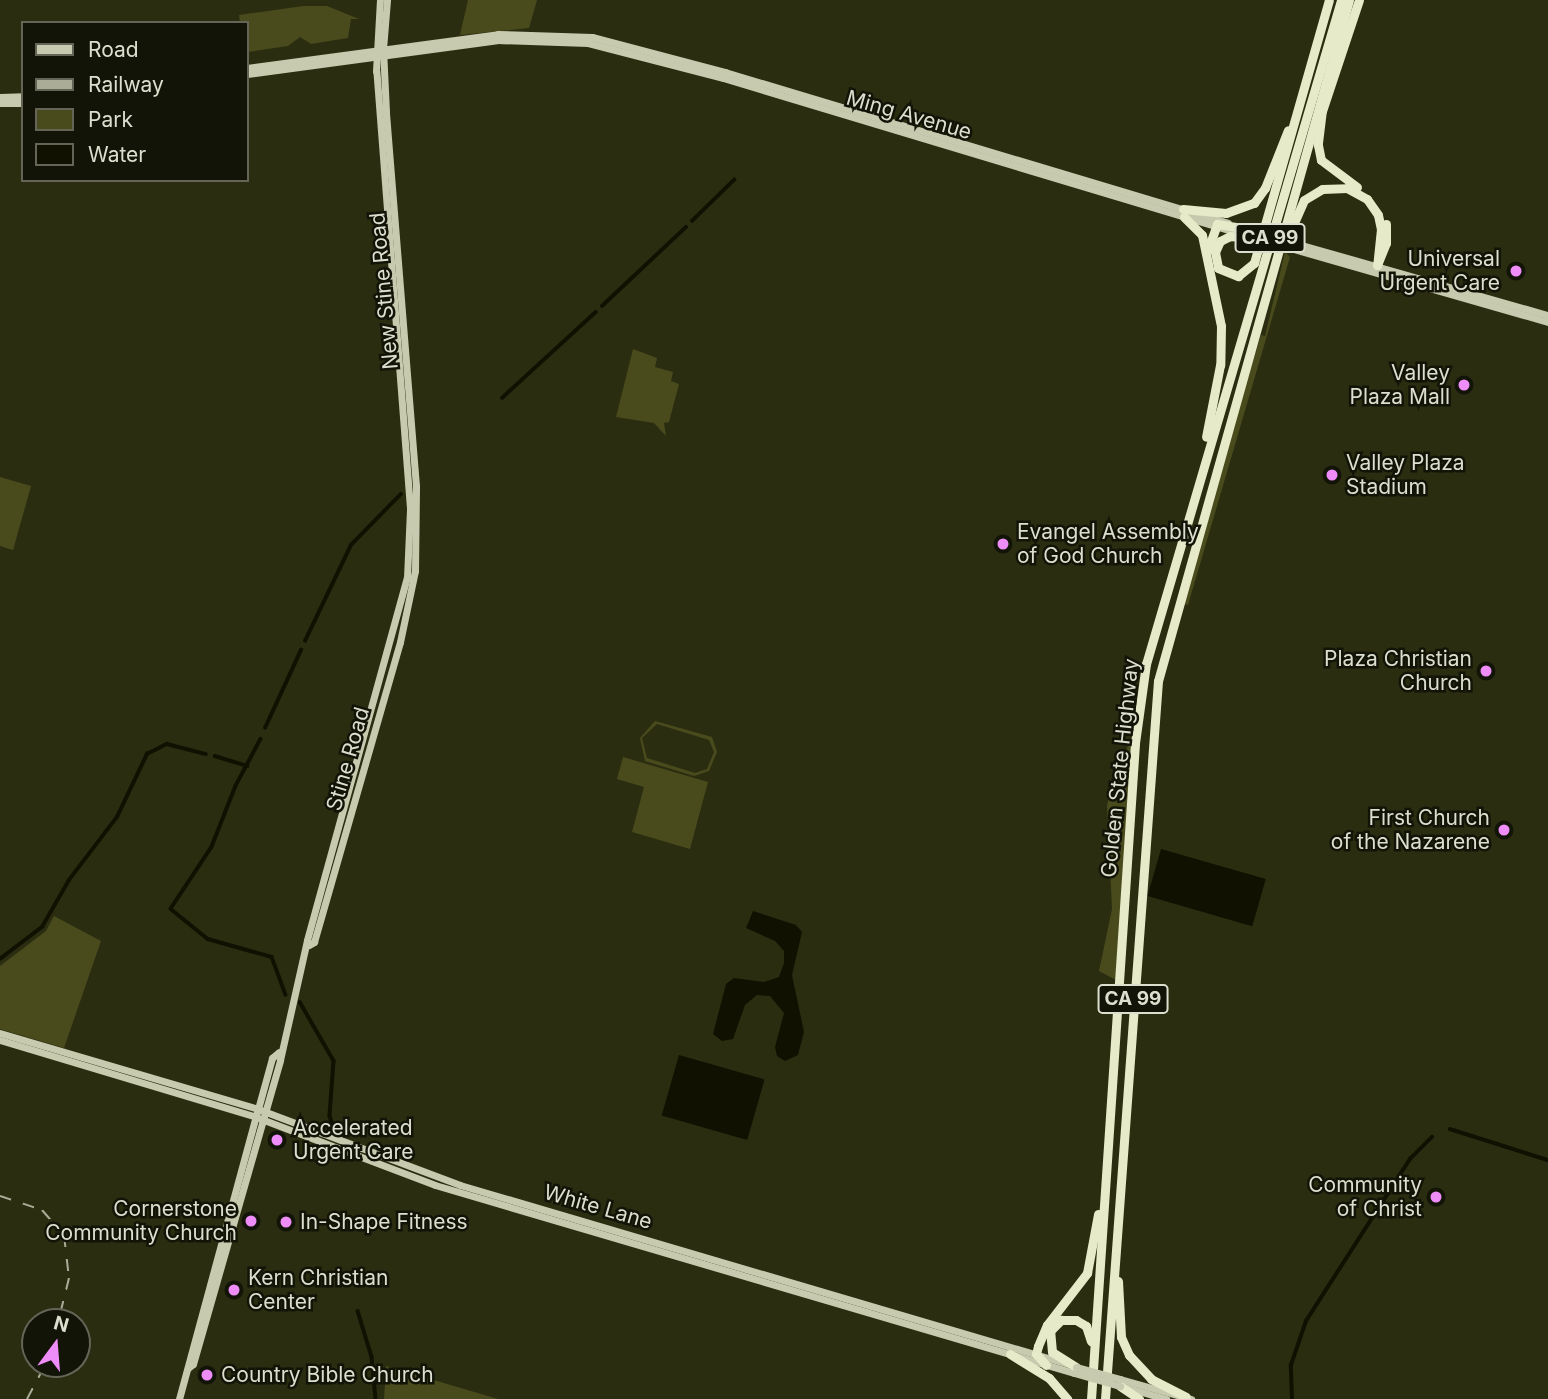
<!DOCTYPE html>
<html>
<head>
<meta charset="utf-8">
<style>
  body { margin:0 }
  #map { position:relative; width:1548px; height:1399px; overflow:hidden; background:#2b2d11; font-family:Inter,sans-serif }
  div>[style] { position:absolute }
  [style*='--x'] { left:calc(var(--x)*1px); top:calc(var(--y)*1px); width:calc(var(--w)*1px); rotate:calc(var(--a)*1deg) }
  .green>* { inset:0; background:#494b1c }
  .water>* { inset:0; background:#101100; transform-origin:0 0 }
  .canal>* { height:3.5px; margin:-1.75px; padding:0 1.75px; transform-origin:1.75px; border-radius:1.75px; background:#101100 }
  .major>* { height:7px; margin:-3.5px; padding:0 3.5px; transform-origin:3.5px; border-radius:3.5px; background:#c7caae }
  .highway>* { height:9px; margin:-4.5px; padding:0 4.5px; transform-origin:4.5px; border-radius:4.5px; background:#e6eac8 }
  .rail>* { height:2px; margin-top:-1px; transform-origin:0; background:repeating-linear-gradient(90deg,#aaac98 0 12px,transparent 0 24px) }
  .major-bridge>* { height:7px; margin:-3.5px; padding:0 3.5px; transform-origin:3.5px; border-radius:3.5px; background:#c7caae }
  .dots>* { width:19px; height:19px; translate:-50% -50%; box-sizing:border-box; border:4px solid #131408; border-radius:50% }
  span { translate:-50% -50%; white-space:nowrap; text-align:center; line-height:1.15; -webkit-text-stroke:5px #131408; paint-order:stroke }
  .shield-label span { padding:2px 5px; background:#131408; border:2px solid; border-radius:5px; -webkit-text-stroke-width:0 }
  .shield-label { font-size:19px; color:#dddfce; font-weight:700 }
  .street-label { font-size:21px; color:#dddfce }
  .poi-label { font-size:21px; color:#dddfce }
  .right { translate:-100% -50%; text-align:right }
  .left { translate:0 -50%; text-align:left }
  .legend { position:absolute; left:21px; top:21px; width:228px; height:161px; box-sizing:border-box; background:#131408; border:2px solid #646557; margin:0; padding:9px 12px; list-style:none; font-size:21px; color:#dddfce }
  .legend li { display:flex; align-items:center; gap:14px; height:35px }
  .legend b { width:35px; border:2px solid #646557 }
  .north { position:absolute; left:21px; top:1308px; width:70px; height:70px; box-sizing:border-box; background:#131408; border:2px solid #646557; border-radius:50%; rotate:16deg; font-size:19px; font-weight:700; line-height:28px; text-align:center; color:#dddfce }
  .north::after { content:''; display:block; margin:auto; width:24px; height:32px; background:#ee8cf8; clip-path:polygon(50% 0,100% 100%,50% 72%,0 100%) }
</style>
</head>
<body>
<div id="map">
  <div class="green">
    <div style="clip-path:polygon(468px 0,537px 0,529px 28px,460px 35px)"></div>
    <div style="clip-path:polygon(303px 6px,327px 6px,359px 19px,351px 19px,348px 38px,311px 44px,300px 37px,288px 46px,247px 52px,247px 23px,240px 23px,239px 15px)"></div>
    <div style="clip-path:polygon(1285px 252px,1290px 257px,1188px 605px,1180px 603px,1261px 335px,1265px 336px)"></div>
    <div style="clip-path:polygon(633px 349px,657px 358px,655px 367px,673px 372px,671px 381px,679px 384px,669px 422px,664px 423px,666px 436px,654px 423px,616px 417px)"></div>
    <div style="clip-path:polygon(0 477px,31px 486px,13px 550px,0 546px)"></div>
    <div style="clip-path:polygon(evenodd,655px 721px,712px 737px,717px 752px,709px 771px,694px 776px,645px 761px,640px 738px,655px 721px,657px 724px,709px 740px,714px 752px,707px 769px,695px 773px,647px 758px,642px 738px,657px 724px)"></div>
    <div style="clip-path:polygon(1133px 736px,1116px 980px,1099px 971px,1112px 909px,1107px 806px,1114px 773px)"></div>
    <div style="clip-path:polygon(623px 757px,708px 782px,690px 849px,632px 832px,644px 787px,617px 779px)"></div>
    <div style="clip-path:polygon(54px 916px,101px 941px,64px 1048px,0 1029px,0 966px,46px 931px)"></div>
    <div style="clip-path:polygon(386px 1366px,498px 1399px,384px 1399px)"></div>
  </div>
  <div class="water">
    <div style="left:1161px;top:849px;width:109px;height:49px;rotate:16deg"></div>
    <div style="clip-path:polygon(753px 911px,796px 925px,802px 932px,792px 975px,804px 1032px,798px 1055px,785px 1061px,777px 1056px,775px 1047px,784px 1013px,770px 996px,757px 995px,745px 1005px,733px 1039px,722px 1041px,713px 1034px,726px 984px,734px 978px,764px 982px,779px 977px,784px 963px,784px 951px,775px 941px,746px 928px)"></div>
    <div style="left:679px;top:1055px;width:89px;height:63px;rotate:16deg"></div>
  </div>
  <div class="canal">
    <div style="--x:692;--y:221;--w:59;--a:-44.3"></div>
    <div style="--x:602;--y:306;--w:115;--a:-43.2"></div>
    <div style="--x:502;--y:398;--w:127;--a:-42.5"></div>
    <div style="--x:305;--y:641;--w:106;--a:-64.4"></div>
    <div style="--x:351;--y:545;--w:71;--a:-45.6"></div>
    <div style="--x:265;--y:728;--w:86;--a:-65.2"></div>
    <div style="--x:261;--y:739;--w:53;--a:118"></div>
    <div style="--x:236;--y:786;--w:66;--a:111.5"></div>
    <div style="--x:212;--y:847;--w:74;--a:123.5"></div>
    <div style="--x:171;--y:909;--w:48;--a:39"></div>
    <div style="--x:208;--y:939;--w:66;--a:15.7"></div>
    <div style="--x:272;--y:957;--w:40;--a:69.8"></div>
    <div style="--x:215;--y:756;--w:34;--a:17"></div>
    <div style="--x:0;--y:959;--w:53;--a:-37.3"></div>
    <div style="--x:42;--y:927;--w:54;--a:-60.1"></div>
    <div style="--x:69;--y:880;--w:79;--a:-52.7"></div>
    <div style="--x:117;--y:817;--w:70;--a:-64.5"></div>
    <div style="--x:147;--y:754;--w:22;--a:-27"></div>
    <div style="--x:167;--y:744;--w:40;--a:14.4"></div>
    <div style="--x:300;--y:1002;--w:68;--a:60"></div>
    <div style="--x:334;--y:1061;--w:55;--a:94.2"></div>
    <div style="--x:330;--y:1116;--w:19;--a:72"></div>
    <div style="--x:1450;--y:1129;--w:103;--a:17.6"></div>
    <div style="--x:358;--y:1311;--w:48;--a:73.1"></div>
    <div style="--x:372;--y:1357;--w:42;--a:84.6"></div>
    <div style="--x:1292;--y:1399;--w:34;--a:-92"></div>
    <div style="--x:1291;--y:1365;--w:46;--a:-71.2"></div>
    <div style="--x:1306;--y:1321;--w:193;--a:-57.3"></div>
    <div style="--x:1410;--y:1159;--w:31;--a:-45"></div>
  </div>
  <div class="major">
    <div style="--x:247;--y:68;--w:253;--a:-7.7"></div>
    <div style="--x:498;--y:34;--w:94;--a:1.8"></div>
    <div style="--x:592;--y:37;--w:138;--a:14.7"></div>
    <div style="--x:725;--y:72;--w:525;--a:16.71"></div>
    <div style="--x:247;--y:74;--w:252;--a:-7.7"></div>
    <div style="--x:497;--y:40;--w:91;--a:1.9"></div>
    <div style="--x:588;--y:43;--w:139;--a:14.5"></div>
    <div style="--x:723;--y:78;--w:545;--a:16.74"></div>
    <div style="--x:0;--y:97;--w:23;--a:-2"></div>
    <div style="--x:0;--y:103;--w:23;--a:0"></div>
    <div style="--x:1291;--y:242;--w:267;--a:15.9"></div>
    <div style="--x:1290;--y:248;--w:268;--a:16"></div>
    <div style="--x:309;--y:945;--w:6;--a:-31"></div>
    <div style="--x:314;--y:942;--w:312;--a:-74"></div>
    <div style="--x:400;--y:642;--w:73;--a:-78.1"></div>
    <div style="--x:415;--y:571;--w:85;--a:-89.3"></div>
    <div style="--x:416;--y:486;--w:375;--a:-94.6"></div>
    <div style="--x:386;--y:112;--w:63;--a:-92.7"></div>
    <div style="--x:383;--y:49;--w:49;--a:-85.3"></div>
    <div style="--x:0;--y:1033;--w:269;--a:16.4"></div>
    <div style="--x:258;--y:1109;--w:216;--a:20.6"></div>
    <div style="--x:460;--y:1185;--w:634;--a:16.4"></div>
    <div style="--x:0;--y:1040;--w:267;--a:16.7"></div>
    <div style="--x:256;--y:1117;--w:191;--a:20.8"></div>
    <div style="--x:435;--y:1185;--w:666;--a:16.39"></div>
    <div style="--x:188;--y:1368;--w:6;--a:-39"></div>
    <div style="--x:193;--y:1364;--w:316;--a:-74"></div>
    <div style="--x:280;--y:1060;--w:123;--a:-77.3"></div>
    <div style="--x:307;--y:940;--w:376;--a:-74.6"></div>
    <div style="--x:407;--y:578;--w:70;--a:-87.5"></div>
    <div style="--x:410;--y:508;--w:438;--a:-94.4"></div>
    <div style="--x:376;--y:71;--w:71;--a:-86.8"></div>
    <div style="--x:1120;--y:1379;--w:74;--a:15.7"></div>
    <div style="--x:1125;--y:1387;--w:43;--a:16.3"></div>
    <div style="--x:179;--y:1399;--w:301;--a:-74.8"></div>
    <div style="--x:258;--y:1109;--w:53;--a:-74.6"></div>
    <div style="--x:272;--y:1058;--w:9;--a:-41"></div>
  </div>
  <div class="highway">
    <div style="--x:1322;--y:110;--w:35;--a:97"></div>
    <div style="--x:1318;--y:145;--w:15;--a:79"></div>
    <div style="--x:1321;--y:160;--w:45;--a:36.9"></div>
    <div style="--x:1322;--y:111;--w:117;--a:-71.6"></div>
    <div style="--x:1183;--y:209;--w:43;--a:5.3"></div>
    <div style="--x:1226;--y:213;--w:30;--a:-20"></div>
    <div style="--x:1254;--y:203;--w:19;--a:-54"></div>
    <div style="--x:1265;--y:188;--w:62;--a:-68.4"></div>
    <div style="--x:1184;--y:217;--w:25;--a:45"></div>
    <div style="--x:1202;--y:235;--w:93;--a:78.2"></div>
    <div style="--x:1221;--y:326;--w:39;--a:91"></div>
    <div style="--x:1220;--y:365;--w:73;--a:101"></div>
    <div style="--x:1253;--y:237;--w:23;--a:-178"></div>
    <div style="--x:1230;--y:236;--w:11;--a:153"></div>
    <div style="--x:1220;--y:241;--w:12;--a:114"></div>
    <div style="--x:1215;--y:252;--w:16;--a:79"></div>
    <div style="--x:1218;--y:268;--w:22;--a:22"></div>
    <div style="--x:1238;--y:276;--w:21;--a:-39"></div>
    <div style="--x:1254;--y:263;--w:273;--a:-74.1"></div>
    <div style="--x:1283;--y:248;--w:52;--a:-66.4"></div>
    <div style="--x:1304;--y:200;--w:21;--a:-31"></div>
    <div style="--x:1322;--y:189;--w:25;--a:-2"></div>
    <div style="--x:1347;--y:188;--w:23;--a:29"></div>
    <div style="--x:1367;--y:199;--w:19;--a:55"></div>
    <div style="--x:1378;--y:215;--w:14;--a:78"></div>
    <div style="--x:1381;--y:229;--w:36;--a:96"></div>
    <div style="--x:1208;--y:249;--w:27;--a:-70"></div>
    <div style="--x:1217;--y:224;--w:36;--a:9"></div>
    <div style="--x:1377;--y:265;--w:24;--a:-68"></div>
    <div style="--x:1386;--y:243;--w:19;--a:-90"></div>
    <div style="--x:1118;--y:1281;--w:56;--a:86.9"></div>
    <div style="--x:1121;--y:1337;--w:20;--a:66"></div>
    <div style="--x:1129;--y:1355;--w:33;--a:47"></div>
    <div style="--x:1151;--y:1379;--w:39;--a:27"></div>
    <div style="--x:1010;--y:1354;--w:46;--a:31.6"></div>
    <div style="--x:1049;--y:1378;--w:28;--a:49"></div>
    <div style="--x:1046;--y:1365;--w:15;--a:-132"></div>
    <div style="--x:1036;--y:1354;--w:8;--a:-76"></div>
    <div style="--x:1038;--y:1346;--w:23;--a:-67"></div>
    <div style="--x:1047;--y:1325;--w:66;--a:-52.4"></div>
    <div style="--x:1087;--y:1273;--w:60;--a:-79.4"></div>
    <div style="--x:1076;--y:1367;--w:28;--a:-148"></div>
    <div style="--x:1052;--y:1352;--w:21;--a:-95"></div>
    <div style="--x:1050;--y:1331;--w:16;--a:-45"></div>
    <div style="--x:1061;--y:1320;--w:15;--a:0"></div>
    <div style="--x:1076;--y:1320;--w:12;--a:31"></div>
    <div style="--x:1086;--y:1326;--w:16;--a:72"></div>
    <div style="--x:1120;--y:1386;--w:23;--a:34"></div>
    <div style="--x:1091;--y:1399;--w:657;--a:-86.16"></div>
    <div style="--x:1135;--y:743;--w:80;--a:-82.1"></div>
    <div style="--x:1146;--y:664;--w:692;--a:-73.63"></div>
    <div style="--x:1105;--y:1399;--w:720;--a:-85.78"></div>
    <div style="--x:1158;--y:681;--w:707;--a:-74.33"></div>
  </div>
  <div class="rail">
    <div style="--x:0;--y:1196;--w:44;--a:18.4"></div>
    <div style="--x:42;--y:1210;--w:33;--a:49"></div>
    <div style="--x:64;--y:1235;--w:43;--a:83.4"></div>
    <div style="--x:69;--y:1278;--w:45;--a:104"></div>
    <div style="--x:27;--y:1399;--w:40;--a:-62"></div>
  </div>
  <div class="major-bridge">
    <div style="--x:1255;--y:231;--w:38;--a:17"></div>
    <div style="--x:1253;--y:237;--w:39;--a:17"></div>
    <div style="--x:1076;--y:1367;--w:46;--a:15.3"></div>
    <div style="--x:1074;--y:1373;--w:48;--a:15.8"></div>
  </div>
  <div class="dots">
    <div style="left:1516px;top:271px;background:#ee8cf8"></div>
    <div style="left:1464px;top:385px;background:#ee8cf8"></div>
    <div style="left:1332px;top:475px;background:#ee8cf8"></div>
    <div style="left:1003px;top:544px;background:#ee8cf8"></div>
    <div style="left:1486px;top:671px;background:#ee8cf8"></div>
    <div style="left:1504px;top:830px;background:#ee8cf8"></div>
    <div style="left:277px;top:1140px;background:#ee8cf8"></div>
    <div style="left:1436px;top:1197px;background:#ee8cf8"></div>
    <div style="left:251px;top:1221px;background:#ee8cf8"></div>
    <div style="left:286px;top:1222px;background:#ee8cf8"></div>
    <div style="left:234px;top:1290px;background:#ee8cf8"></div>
    <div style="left:207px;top:1375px;background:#ee8cf8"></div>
  </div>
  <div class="shield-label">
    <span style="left:1270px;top:238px">CA 99</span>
    <span style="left:1133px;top:999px">CA 99</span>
  </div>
  <div class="street-label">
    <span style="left:909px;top:115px;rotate:16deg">Ming Avenue</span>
    <span style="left:384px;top:291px;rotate:-95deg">New Stine Road</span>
    <span style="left:348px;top:759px;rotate:-74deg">Stine Road</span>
    <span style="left:1120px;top:768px;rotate:-84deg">Golden State Highway</span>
    <span style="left:598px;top:1207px;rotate:16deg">White Lane</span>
  </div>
  <div class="poi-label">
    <span class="right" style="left:1500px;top:271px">Universal<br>Urgent Care</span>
    <span class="right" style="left:1450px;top:385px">Valley<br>Plaza Mall</span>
    <span class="left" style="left:1346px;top:475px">Valley Plaza<br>Stadium</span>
    <span class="left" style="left:1017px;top:544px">Evangel Assembly<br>of God Church</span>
    <span class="right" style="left:1472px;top:671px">Plaza Christian<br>Church</span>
    <span class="right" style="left:1490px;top:830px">First Church<br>of the Nazarene</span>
    <span class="left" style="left:293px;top:1140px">Accelerated<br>Urgent Care</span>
    <span class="right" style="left:1422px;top:1197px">Community<br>of Christ</span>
    <span class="right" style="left:237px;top:1221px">Cornerstone<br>Community Church</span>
    <span class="left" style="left:300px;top:1222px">In-Shape Fitness</span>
    <span class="left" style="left:248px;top:1290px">Kern Christian<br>Center</span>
    <span class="left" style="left:221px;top:1375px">Country Bible Church</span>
  </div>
  <ul class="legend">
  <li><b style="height:9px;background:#c7caae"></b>Road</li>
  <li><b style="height:9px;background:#aaac98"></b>Railway</li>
  <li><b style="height:19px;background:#494b1c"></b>Park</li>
  <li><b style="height:19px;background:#101100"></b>Water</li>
  </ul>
  <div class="north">N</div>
</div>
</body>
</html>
